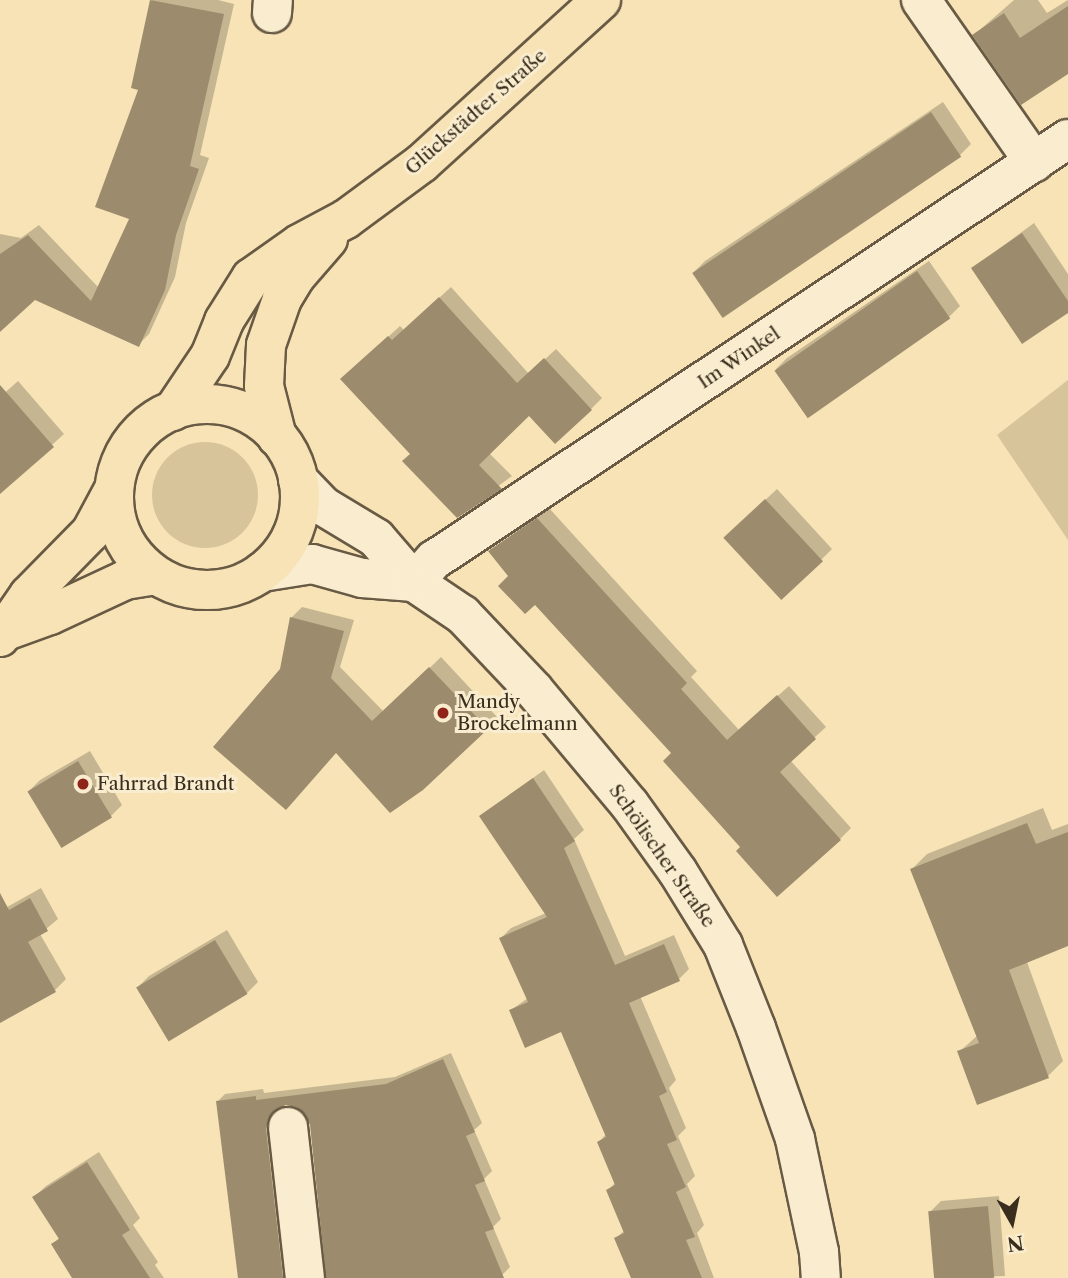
<!DOCTYPE html>
<html>
<head>
<meta charset="utf-8">
<style>
  body { margin:0 }
  #map { position:relative; width:1068px; height:1278px; overflow:hidden; background:#f7e3b5; font-family:"Libre Caslon Text",serif }
  div>[style] { position:absolute }
  [style*='--x'] { left:calc(var(--x)*1px); top:calc(var(--y)*1px); width:calc(var(--w)*1px); rotate:calc(var(--a)*1deg) }
  .green>* { inset:0; background:#d7c49b }
  .round { border-radius:50% }
  .shadow>* { inset:0; background:#0003 }
  .building>* { inset:0; background:#9c8c6d; transform-origin:0 0 }
  .roads { filter:drop-shadow(2px 0 #685a44) drop-shadow(-2px 0 #685a44) drop-shadow(0 2px #685a44) drop-shadow(0 -2px #685a44) }
  .minor>* { height:38px; margin:-19px; padding:0 19px; transform-origin:19px; border-radius:19px; background:#faedcf }
  .major>* { height:38px; margin:-19px; padding:0 19px; transform-origin:19px; border-radius:19px; background:#f7e3b5 }
  .major>.ring { margin:-19px; padding:0; box-sizing:content-box; background:none; border:38px solid #f7e3b5; border-radius:50% }
  .dots>* { width:19px; height:19px; translate:-50% -50%; box-sizing:border-box; border:4px solid #faedcf; border-radius:50% }
  span { translate:-50% -50%; white-space:nowrap; text-align:center; line-height:1.15; -webkit-text-stroke:6px #faedcf; paint-order:stroke }
  .street-label { font-size:19px; color:#392d1e }
  .poi-label { font-size:19px; color:#392d1e }
  .left { translate:0 -50%; text-align:left }
  .north { position:absolute; left:977px; top:1187px; width:70px; height:70px; -webkit-text-stroke:5px #faedcf; paint-order:stroke; rotate:171deg; font-size:19px; font-weight:700; line-height:28px; text-align:center; color:#392d1e }
  .north::after { content:''; display:block; margin:auto; width:24px; height:32px; background:#392d1e; clip-path:polygon(50% 0,100% 100%,50% 72%,0 100%) }
</style>
</head>
<body>
<div id="map">
  <div class="green">
    <div style="clip-path:polygon(1068px 380px,1068px 540px,997px 435px)"></div>
    <div class="round" style="left:152px;top:442px;width:106px;height:106px"></div>
  </div>
  <div class="shadow">
    <div style="clip-path:polygon(152px 0,218px 0,234px 4px,200px 155px,209px 158px,186px 223px,175px 277px,149px 334px,138px 345px,34px 298px,0 306px,0 234px,21px 238px,39px 225px,99px 288px,131px 218px,140px 89px,133px 87px)"></div>
    <div style="clip-path:polygon(1014px 0,1038px 0,1047px 13px,1068px 0,1068px 72px,974px 35px)"></div>
    <div style="clip-path:polygon(943px 102px,971px 144px,960px 155px,723px 318px,694px 272px,705px 261px)"></div>
    <div style="clip-path:polygon(1034px 223px,1068px 274px,1068px 311px,973px 268px)"></div>
    <div style="clip-path:polygon(929px 261px,960px 306px,949px 317px,807px 416px,776px 369px,787px 358px)"></div>
    <div style="clip-path:polygon(451px 287px,529px 374px,556px 349px,602px 398px,591px 409px,529px 413px,489px 453px,512px 476px,457px 516px,354px 368px,400px 326px,404px 330px)"></div>
    <div style="clip-path:polygon(18px 381px,64px 434px,0 492px,0 397px)"></div>
    <div style="clip-path:polygon(777px 489px,832px 549px,821px 560px,737px 526px)"></div>
    <div style="clip-path:polygon(549px 508px,697px 671px,691px 677px,739px 730px,789px 686px,826px 727px,790px 760px,851px 828px,840px 839px,743px 847px,673px 753px,490px 551px)"></div>
    <div style="clip-path:polygon(302px 607px,354px 620px,340px 667px,384px 712px,441px 657px,497px 717px,422px 788px,281px 670px,291px 618px)"></div>
    <div style="clip-path:polygon(90px 751px,122px 805px,111px 816px,29px 791px,40px 780px)"></div>
    <div style="clip-path:polygon(544px 770px,584px 830px,574px 839px,625px 956px,674px 935px,689px 969px,679px 979px,640px 996px,676px 1080px,669px 1088px,686px 1128px,678px 1136px,695px 1176px,687px 1184px,704px 1225px,697px 1233px,714px 1278px,633px 1278px,616px 1238px,625px 1230px,608px 1190px,616px 1182px,599px 1142px,606px 1134px,562px 1030px,511px 1010px,528px 998px,501px 938px,511px 928px,546px 913px,481px 816px)"></div>
    <div style="clip-path:polygon(1043px 808px,1052px 830px,1068px 824px,1068px 944px,1027px 962px,1063px 1061px,1048px 1076px,959px 1052px,978px 1035px,912px 869px,927px 854px)"></div>
    <div style="clip-path:polygon(41px 888px,58px 919px,40px 934px,66px 979px,55px 990px,0 1009px,0 911px)"></div>
    <div style="clip-path:polygon(227px 930px,258px 982px,247px 993px,138px 987px,149px 976px)"></div>
    <div style="clip-path:polygon(451px 1053px,482px 1123px,474px 1130px,492px 1171px,484px 1179px,501px 1219px,493px 1227px,510px 1267px,502px 1275px,503px 1278px,328px 1278px,311px 1124px,307px 1114px,298px 1106px,285px 1104px,276px 1108px,273px 1120px,293px 1278px,240px 1278px,217px 1102px,225px 1094px,263px 1089px,264px 1093px,395px 1077px)"></div>
    <div style="clip-path:polygon(99px 1152px,140px 1218px,133px 1225px,158px 1262px,155px 1265px,164px 1278px,75px 1278px,53px 1244px,60px 1237px,34px 1197px,46px 1186px)"></div>
    <div style="clip-path:polygon(999px 1196px,1005px 1276px,935px 1278px,930px 1212px,941px 1201px)"></div>
  </div>
  <div class="building">
    <div style="clip-path:polygon(150px 0,224px 14px,190px 166px,199px 169px,176px 235px,165px 290px,139px 347px,35px 300px,0 332px,0 254px,28px 235px,91px 301px,129px 219px,95px 207px,138px 90px,131px 88px)"></div>
    <div style="clip-path:polygon(1068px 6px,1068px 74px,1021px 105px,972px 35px,1004px 13px,1020px 38px)"></div>
    <div style="left:931px;top:112px;width:54px;height:288px;rotate:56deg"></div>
    <div style="clip-path:polygon(1022px 233px,1068px 301px,1068px 313px,1022px 344px,971px 268px)"></div>
    <div style="left:917px;top:271px;width:58px;height:174px;rotate:55deg"></div>
    <div style="clip-path:polygon(439px 297px,517px 383px,544px 358px,592px 410px,555px 444px,529px 416px,479px 465px,502px 489px,457px 518px,402px 461px,410px 454px,340px 379px,388px 336px,392px 340px)"></div>
    <div style="clip-path:polygon(0 385px,54px 447px,0 494px)"></div>
    <div style="left:765px;top:499px;width:85px;height:57px;rotate:47deg"></div>
    <div style="clip-path:polygon(537px 518px,687px 683px,681px 689px,727px 740px,777px 695px,816px 739px,780px 772px,841px 840px,777px 897px,736px 851px,740px 847px,663px 761px,671px 753px,535px 605px,525px 614px,498px 586px,508px 576px,488px 551px)"></div>
    <div style="clip-path:polygon(290px 617px,344px 631px,331px 678px,372px 721px,429px 667px,488px 729px,423px 790px,390px 813px,336px 753px,286px 810px,213px 747px,280px 669px)"></div>
    <div style="left:78px;top:761px;width:66px;height:59px;rotate:59deg"></div>
    <div style="clip-path:polygon(533px 778px,575px 841px,564px 848px,615px 965px,664px 944px,680px 981px,629px 1003px,667px 1092px,659px 1096px,677px 1140px,667px 1144px,686px 1187px,676px 1192px,695px 1237px,686px 1240px,702px 1278px,631px 1278px,614px 1238px,624px 1233px,606px 1190px,615px 1185px,597px 1142px,606px 1137px,561px 1032px,525px 1048px,509px 1010px,528px 1002px,499px 938px,547px 917px,479px 816px)"></div>
    <div style="clip-path:polygon(1027px 823px,1036px 844px,1068px 832px,1068px 946px,1009px 970px,1049px 1078px,977px 1105px,957px 1051px,979px 1043px,910px 869px)"></div>
    <div style="clip-path:polygon(0 893px,9px 910px,30px 898px,48px 931px,28px 942px,56px 992px,0 1023px)"></div>
    <div style="left:215px;top:940px;width:63px;height:92px;rotate:59deg"></div>
    <div style="clip-path:polygon(443px 1059px,475px 1132px,466px 1136px,485px 1181px,475px 1185px,494px 1229px,485px 1232px,504px 1278px,326px 1278px,310px 1125px,305px 1114px,296px 1107px,286px 1105px,275px 1110px,268px 1119px,266px 1129px,283px 1278px,238px 1278px,216px 1101px,256px 1096px,256px 1100px,386px 1084px)"></div>
    <div style="clip-path:polygon(87px 1162px,130px 1230px,122px 1235px,150px 1278px,72px 1278px,51px 1244px,59px 1239px,32px 1197px)"></div>
    <div style="left:988px;top:1206px;width:72px;height:60px;rotate:85deg"></div>
  </div>
  <div class="roads">
    <div class="minor">
      <div style="--x:921;--y:0;--w:198;--a:55.1"></div>
      <div style="--x:272;--y:13;--w:13;--a:-86"></div>
      <div style="--x:298;--y:480;--w:36;--a:46"></div>
      <div style="--x:323;--y:506;--w:62;--a:31.1"></div>
      <div style="--x:376;--y:538;--w:58;--a:49.2"></div>
      <div style="--x:414;--y:582;--w:59;--a:34"></div>
      <div style="--x:463;--y:615;--w:102;--a:46.6"></div>
      <div style="--x:533;--y:689;--w:151;--a:50.1"></div>
      <div style="--x:630;--y:805;--w:82;--a:54.4"></div>
      <div style="--x:678;--y:872;--w:86;--a:58.3"></div>
      <div style="--x:723;--y:945;--w:89;--a:68.3"></div>
      <div style="--x:756;--y:1028;--w:118;--a:70.6"></div>
      <div style="--x:795;--y:1139;--w:116;--a:78"></div>
      <div style="--x:819;--y:1252;--w:26;--a:86"></div>
      <div style="--x:262;--y:572;--w:51;--a:-9.1"></div>
      <div style="--x:312;--y:564;--w:52;--a:15.6"></div>
      <div style="--x:362;--y:578;--w:52;--a:4.4"></div>
      <div style="--x:414;--y:582;--w:30;--a:-48"></div>
      <div style="--x:434;--y:560;--w:761;--a:-33.59"></div>
      <div style="--x:288;--y:1127;--w:152;--a:83.6"></div>
    </div>
    <div class="major">
      <div class="ring" style="left:114px;top:404px;width:148px;height:148px"></div>
      <div style="--x:173;--y:411;--w:66;--a:-56.1"></div>
      <div style="--x:210;--y:356;--w:38;--a:-68"></div>
      <div style="--x:224;--y:321;--w:51;--a:-57.9"></div>
      <div style="--x:251;--y:278;--w:59;--a:-35.3"></div>
      <div style="--x:299;--y:244;--w:53;--a:-28"></div>
      <div style="--x:346;--y:219;--w:94;--a:-36.4"></div>
      <div style="--x:422;--y:163;--w:242;--a:-42.3"></div>
      <div style="--x:277;--y:437;--w:53;--a:-104.3"></div>
      <div style="--x:264;--y:386;--w:41;--a:-87.2"></div>
      <div style="--x:266;--y:345;--w:49;--a:-70.8"></div>
      <div style="--x:282;--y:299;--w:27;--a:-59"></div>
      <div style="--x:296;--y:276;--w:49;--a:-49.1"></div>
      <div style="--x:6;--y:631;--w:47;--a:-20"></div>
      <div style="--x:50;--y:615;--w:83;--a:-25"></div>
      <div style="--x:125;--y:580;--w:30;--a:-9"></div>
      <div style="--x:0;--y:637;--w:51;--a:-55.4"></div>
      <div style="--x:29;--y:595;--w:88;--a:-45.5"></div>
      <div style="--x:91;--y:532;--w:47;--a:-61.8"></div>
    </div>
  </div>
  <div class="dots">
    <div style="left:443px;top:713px;background:#8f2418"></div>
    <div style="left:83px;top:784px;background:#8f2418"></div>
  </div>
  <div class="street-label">
    <span style="left:476px;top:112px;rotate:-41deg">Glückstädter Straße</span>
    <span style="left:739px;top:358px;rotate:-34deg">Im Winkel</span>
    <span style="left:662px;top:856px;rotate:55deg">Schölischer Straße</span>
  </div>
  <div class="poi-label">
    <span class="left" style="left:457px;top:713px">Mandy<br>Brockelmann</span>
    <span class="left" style="left:97px;top:784px">Fahrrad Brandt</span>
  </div>
  <div class="north">N</div>
</div>
</body>
</html>
